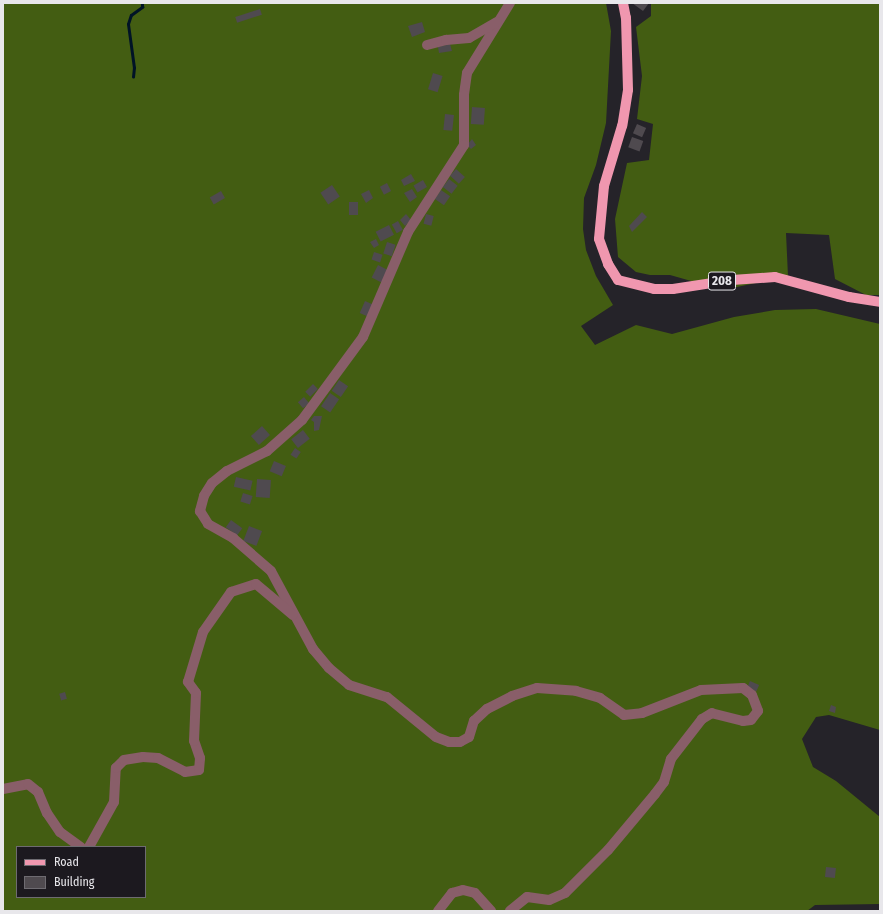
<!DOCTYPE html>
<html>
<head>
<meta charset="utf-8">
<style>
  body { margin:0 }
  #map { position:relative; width:883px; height:914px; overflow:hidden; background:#252329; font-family:"Fira Sans Condensed",sans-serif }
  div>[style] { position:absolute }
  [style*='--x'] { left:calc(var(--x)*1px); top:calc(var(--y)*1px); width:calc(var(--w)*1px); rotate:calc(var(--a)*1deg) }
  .forest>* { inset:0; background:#435d12 }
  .stream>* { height:2.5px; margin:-1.25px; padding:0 1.25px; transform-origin:1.25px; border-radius:1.25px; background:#001326 }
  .building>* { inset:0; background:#4f4a4f; transform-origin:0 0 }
  .minor>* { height:10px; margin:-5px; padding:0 5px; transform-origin:5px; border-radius:5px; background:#895e69 }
  .primary>* { height:10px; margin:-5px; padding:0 5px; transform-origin:5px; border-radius:5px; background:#f097af }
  span { translate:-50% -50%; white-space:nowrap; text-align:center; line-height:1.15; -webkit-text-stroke:3px #1c191f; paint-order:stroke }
  .shield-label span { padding:1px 3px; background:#1c191f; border:1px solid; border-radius:3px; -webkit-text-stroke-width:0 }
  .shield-label { font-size:13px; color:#e8e7eb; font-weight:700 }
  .frame { position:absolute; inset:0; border:4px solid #e8e7eb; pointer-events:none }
  .legend { position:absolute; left:16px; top:846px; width:130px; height:52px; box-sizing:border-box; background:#1c191f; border:1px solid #6e6b71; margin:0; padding:5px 7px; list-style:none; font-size:12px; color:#e8e7eb }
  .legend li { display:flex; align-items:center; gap:8px; height:20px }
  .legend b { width:20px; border:1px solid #6e6b71 }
</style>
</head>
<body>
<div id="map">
  <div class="forest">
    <div style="clip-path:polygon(evenodd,3px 3px,606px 3px,611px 31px,606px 123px,596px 165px,584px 198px,583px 229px,586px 250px,596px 276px,613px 305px,581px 326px,595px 345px,636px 325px,672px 334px,734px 317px,775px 310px,816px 309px,880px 324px,880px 730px,829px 715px,816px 717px,802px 739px,813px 767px,836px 781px,880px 817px,880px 904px,815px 905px,807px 911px,3px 911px,3px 3px,17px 847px,145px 847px,145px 897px,17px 897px,17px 847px)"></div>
    <div style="clip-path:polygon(651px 3px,880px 3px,880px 295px,866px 295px,835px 279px,829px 235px,786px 233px,788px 276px,723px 290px,670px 275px,650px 275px,636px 272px,618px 257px,615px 219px,627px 163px,649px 160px,653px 124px,637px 119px,642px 76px,636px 27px,651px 16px)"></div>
  </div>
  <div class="stream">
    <div style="--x:133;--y:77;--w:9;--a:-84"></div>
    <div style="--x:134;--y:68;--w:44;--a:-97.8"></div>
    <div style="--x:128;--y:24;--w:9;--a:-72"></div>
    <div style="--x:131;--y:15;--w:14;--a:-36"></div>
    <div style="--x:142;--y:7;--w:4;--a:-90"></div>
  </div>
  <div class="building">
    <div style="clip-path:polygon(632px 3px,649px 3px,643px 11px)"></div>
    <div style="left:260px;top:9px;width:6px;height:26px;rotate:72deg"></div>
    <div style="clip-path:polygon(422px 22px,425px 32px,412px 37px,408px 26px)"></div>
    <div style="clip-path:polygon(450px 44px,452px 51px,439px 53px,438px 47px)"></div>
    <div style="left:433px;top:73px;width:10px;height:17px;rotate:17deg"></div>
    <div style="left:472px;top:107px;width:13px;height:17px;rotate:4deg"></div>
    <div style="left:445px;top:114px;width:9px;height:16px;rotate:6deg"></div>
    <div style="left:637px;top:124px;width:10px;height:10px;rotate:24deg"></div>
    <div style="left:632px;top:137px;width:12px;height:11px;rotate:20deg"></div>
    <div style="clip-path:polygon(472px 139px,476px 145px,471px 149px,467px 145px)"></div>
    <div style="left:456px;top:169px;width:12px;height:9px;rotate:42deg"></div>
    <div style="clip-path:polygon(411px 174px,415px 181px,404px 186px,401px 180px)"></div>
    <div style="left:449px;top:179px;width:11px;height:10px;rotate:38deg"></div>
    <div style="left:423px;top:180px;width:8px;height:11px;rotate:60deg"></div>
    <div style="left:387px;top:183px;width:9px;height:8px;rotate:63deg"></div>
    <div style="left:332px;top:185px;width:14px;height:14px;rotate:56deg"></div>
    <div style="clip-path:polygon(412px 189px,417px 197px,410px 202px,404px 193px)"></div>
    <div style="clip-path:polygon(369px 190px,373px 198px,366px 203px,361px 194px)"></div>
    <div style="left:441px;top:190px;width:11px;height:11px;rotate:34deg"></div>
    <div style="left:221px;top:191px;width:8px;height:13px;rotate:60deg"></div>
    <div style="left:349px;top:202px;width:9px;height:13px"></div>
    <div style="clip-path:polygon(642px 212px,647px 217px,632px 232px,629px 226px)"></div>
    <div style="clip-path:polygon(406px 214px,411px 220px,405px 226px,400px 220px)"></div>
    <div style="left:426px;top:214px;width:8px;height:10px;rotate:14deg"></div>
    <div style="left:398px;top:221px;width:10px;height:7px;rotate:61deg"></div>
    <div style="left:389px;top:225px;width:11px;height:15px;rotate:63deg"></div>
    <div style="clip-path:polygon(376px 239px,379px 245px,374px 248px,370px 242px)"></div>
    <div style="left:387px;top:242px;width:9px;height:12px;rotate:18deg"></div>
    <div style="left:374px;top:252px;width:9px;height:8px;rotate:18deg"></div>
    <div style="left:378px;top:265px;width:11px;height:14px;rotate:27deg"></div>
    <div style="left:365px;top:301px;width:10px;height:13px;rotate:24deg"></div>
    <div style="left:339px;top:380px;width:11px;height:13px;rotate:34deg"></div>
    <div style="left:313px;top:384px;width:7px;height:11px;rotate:45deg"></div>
    <div style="left:330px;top:393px;width:11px;height:16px;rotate:34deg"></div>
    <div style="left:304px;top:397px;width:8px;height:8px;rotate:50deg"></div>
    <div style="clip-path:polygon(314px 416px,322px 416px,319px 430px,314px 431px,314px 422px,311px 420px)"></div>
    <div style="left:262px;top:426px;width:12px;height:15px;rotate:48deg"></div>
    <div style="left:303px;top:430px;width:11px;height:15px;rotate:52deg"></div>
    <div style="left:295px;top:448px;width:7px;height:8px;rotate:34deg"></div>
    <div style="left:274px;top:461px;width:13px;height:11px;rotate:23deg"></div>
    <div style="left:236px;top:477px;width:17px;height:10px;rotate:13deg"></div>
    <div style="left:257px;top:479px;width:14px;height:18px;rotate:4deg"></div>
    <div style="left:243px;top:493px;width:10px;height:9px;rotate:17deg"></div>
    <div style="left:231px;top:520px;width:14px;height:9px;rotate:36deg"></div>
    <div style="left:249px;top:526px;width:14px;height:16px;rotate:21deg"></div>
    <div style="left:750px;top:681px;width:10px;height:7px;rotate:24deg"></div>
    <div style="left:65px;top:692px;width:7px;height:6px;rotate:74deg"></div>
    <div style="clip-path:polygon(831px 705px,836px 707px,835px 713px,829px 711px)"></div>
    <div style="left:826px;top:867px;width:10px;height:10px;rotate:6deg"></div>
  </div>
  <div class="minor">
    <div style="--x:510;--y:3;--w:82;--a:121.6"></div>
    <div style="--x:467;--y:73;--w:22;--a:98"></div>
    <div style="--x:464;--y:95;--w:50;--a:90"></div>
    <div style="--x:464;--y:145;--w:103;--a:122.8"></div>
    <div style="--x:408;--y:232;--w:114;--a:113.2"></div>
    <div style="--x:363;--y:337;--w:103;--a:126.3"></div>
    <div style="--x:302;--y:420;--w:47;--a:138.5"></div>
    <div style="--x:267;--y:451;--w:45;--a:153.4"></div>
    <div style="--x:227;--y:471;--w:19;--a:141"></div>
    <div style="--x:212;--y:483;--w:15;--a:122"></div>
    <div style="--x:204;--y:496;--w:16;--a:105"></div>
    <div style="--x:200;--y:511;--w:15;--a:58"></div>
    <div style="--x:208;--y:524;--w:29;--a:29"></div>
    <div style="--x:233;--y:538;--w:50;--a:41"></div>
    <div style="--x:271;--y:571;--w:89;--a:61.7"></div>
    <div style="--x:313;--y:649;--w:25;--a:50"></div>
    <div style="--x:329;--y:668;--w:26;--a:40"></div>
    <div style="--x:349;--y:685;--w:40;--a:18"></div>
    <div style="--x:387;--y:697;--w:63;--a:39.2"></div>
    <div style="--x:436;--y:737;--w:14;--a:21"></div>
    <div style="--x:449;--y:742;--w:11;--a:0"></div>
    <div style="--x:460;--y:742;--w:10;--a:-29"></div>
    <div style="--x:469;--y:737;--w:17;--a:-73"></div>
    <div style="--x:474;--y:721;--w:18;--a:-43"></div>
    <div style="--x:487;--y:709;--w:28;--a:-27"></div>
    <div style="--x:512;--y:696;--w:26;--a:-18"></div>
    <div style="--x:537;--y:688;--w:39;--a:4"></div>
    <div style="--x:576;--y:691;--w:25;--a:16"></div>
    <div style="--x:600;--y:698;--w:29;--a:35"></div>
    <div style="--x:624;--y:715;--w:18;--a:-6"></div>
    <div style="--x:642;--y:713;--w:63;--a:-21.3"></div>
    <div style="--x:701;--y:690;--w:42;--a:-2.7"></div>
    <div style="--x:743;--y:688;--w:11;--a:38"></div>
    <div style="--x:752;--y:695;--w:17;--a:69"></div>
    <div style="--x:758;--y:711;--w:11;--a:128"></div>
    <div style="--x:751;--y:720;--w:8;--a:173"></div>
    <div style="--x:743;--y:721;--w:32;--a:-166"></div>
    <div style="--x:712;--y:713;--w:12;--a:149"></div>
    <div style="--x:702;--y:719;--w:51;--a:127.8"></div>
    <div style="--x:671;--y:759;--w:24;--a:107"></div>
    <div style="--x:664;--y:782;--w:15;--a:127"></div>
    <div style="--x:655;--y:794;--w:73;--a:130"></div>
    <div style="--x:608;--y:850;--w:61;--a:135"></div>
    <div style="--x:565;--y:893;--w:17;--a:156"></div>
    <div style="--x:549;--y:900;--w:22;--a:-172"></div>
    <div style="--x:527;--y:897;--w:22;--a:141"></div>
    <div style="--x:427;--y:45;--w:20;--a:-15"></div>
    <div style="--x:446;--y:40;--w:23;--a:-5"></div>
    <div style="--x:469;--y:38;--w:32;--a:-30"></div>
    <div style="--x:3;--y:789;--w:25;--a:-11"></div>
    <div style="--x:28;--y:784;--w:13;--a:39"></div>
    <div style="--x:38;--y:792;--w:23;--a:67"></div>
    <div style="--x:47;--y:813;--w:23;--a:56"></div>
    <div style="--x:60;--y:832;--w:26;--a:36"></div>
    <div style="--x:89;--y:847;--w:51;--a:-60.9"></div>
    <div style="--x:114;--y:802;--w:34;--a:-87"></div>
    <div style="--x:116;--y:768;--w:11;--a:-45"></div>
    <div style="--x:124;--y:760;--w:19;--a:-9"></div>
    <div style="--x:143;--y:757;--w:15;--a:4"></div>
    <div style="--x:158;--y:758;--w:30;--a:27"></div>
    <div style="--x:185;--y:772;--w:14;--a:-8"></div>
    <div style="--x:199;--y:770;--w:12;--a:-85"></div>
    <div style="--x:200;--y:758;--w:18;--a:-109"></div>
    <div style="--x:194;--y:741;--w:48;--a:-87.6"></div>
    <div style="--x:196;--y:693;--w:14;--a:-126"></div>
    <div style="--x:188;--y:682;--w:52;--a:-73.3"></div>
    <div style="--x:203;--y:632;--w:49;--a:-55"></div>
    <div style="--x:231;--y:592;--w:26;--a:-18"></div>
    <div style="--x:256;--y:584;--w:48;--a:40"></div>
    <div style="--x:438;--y:911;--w:23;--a:-52"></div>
    <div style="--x:452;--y:893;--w:11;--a:-15"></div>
    <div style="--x:463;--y:890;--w:12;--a:14"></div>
    <div style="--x:475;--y:893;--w:24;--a:48"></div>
  </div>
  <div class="primary">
    <div style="--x:623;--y:3;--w:15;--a:79"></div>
    <div style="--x:626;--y:18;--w:72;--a:88.4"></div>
    <div style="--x:628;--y:90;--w:36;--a:99"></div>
    <div style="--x:622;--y:126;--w:63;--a:106.7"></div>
    <div style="--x:604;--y:186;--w:53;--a:95.4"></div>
    <div style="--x:599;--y:239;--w:27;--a:70"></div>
    <div style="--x:608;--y:264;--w:19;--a:58"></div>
    <div style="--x:618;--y:280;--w:37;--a:14"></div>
    <div style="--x:654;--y:289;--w:19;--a:0"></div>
    <div style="--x:673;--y:289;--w:60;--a:-8.7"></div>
    <div style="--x:732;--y:280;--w:43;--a:-4"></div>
    <div style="--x:775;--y:277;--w:77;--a:15.1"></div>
    <div style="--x:849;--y:297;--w:31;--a:9"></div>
  </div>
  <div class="shield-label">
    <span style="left:722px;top:281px">208</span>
  </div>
  <div class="frame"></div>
  <ul class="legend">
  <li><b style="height:5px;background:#f097af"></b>Road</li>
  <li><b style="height:11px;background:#4f4a4f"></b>Building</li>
  </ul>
</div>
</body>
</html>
